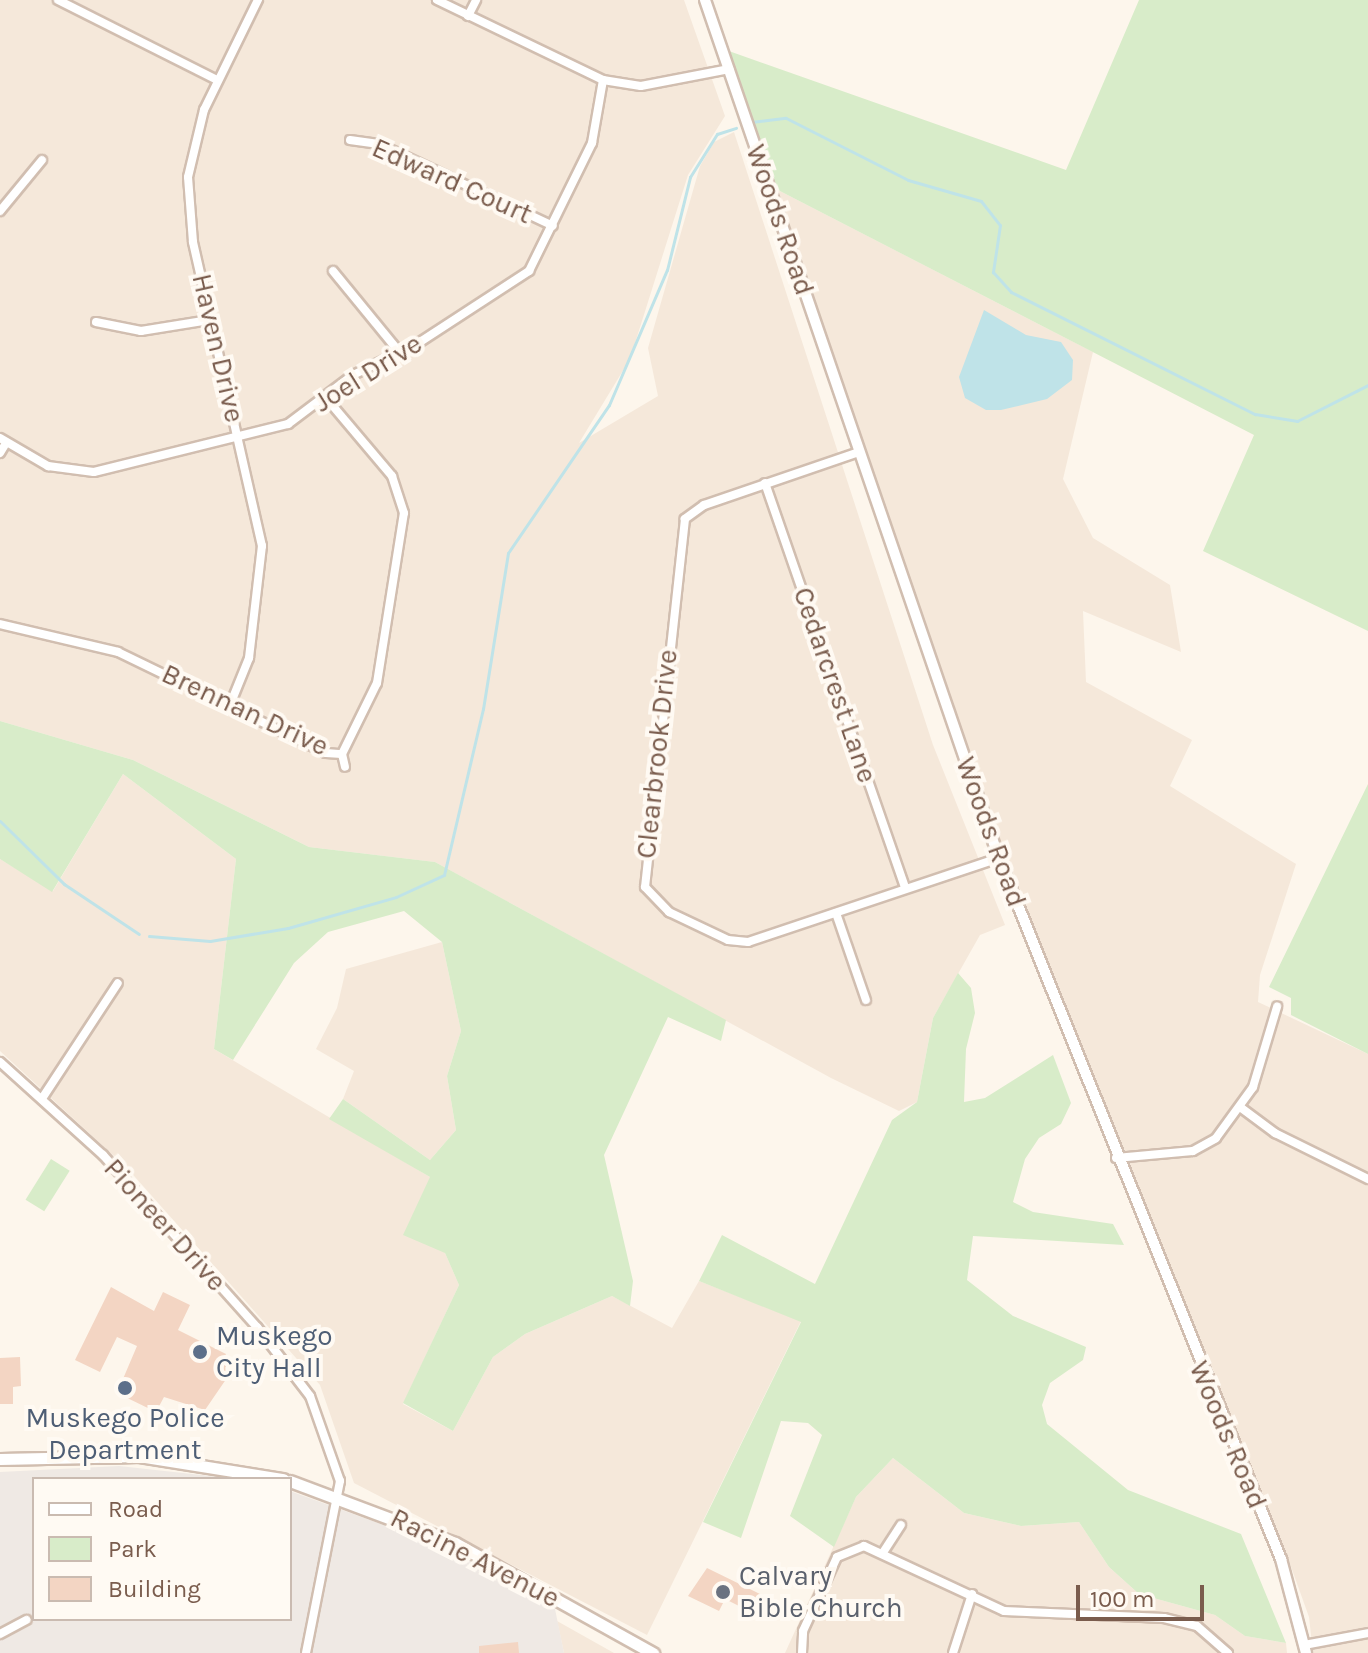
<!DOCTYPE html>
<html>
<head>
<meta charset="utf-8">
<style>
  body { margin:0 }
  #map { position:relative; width:1368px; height:1653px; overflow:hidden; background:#fdf6ec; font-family:Karla,sans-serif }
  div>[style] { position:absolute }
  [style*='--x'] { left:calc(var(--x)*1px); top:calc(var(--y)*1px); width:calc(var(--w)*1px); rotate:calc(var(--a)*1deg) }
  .residential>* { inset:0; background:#f5e8da }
  .industrial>* { inset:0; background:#efe9e4 }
  .green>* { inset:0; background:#d8ecc9; transform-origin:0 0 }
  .water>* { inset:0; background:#bfe3e8 }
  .stream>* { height:3px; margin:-1.5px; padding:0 1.5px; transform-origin:1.5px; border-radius:1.5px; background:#bfe3e8 }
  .building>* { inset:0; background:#f3d5c3 }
  .roads { filter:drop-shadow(2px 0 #d1beb0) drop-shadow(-2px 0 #d1beb0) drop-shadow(0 2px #d1beb0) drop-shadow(0 -2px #d1beb0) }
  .minor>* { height:8px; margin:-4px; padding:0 4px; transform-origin:4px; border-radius:4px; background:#fff }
  .tertiary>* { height:10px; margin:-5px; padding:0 5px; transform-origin:5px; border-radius:5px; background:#fff }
  .secondary>* { height:11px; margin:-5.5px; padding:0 5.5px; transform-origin:5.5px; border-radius:5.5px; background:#fff }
  .dots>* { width:22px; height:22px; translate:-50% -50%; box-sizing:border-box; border:4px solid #fffaf3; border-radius:50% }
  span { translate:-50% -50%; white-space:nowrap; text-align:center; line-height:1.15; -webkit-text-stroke:8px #fffaf3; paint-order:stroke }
  .street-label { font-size:28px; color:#7a5c4d }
  .service-label { font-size:28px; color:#4e5e75 }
  .left { translate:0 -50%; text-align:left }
  .worship-label { font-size:28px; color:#5b616d }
  .legend { position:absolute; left:32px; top:1477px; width:260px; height:144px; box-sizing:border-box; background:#fffaf3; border:2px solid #cabbb1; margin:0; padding:10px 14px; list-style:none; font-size:24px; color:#7a5c4d }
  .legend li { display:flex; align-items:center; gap:16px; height:40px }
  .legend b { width:40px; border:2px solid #cabbb1 }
  .scale { position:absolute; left:1076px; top:1585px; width:128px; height:36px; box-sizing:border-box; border:4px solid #7a5c4d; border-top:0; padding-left:10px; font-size:24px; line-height:28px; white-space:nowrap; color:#7a5c4d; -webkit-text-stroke:6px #fffaf3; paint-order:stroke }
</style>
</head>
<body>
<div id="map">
  <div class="residential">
    <div style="clip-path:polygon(0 0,684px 0,725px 116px,688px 175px,630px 359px,579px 443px,658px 396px,648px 348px,700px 166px,714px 142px,734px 132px,933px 745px,1005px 925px,980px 935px,933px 1018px,917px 1102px,899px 1111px,831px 1078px,435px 862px,309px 847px,133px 760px,0 721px)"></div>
    <div style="clip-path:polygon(774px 188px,1093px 352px,1063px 479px,1093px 538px,1170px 585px,1181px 652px,1083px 611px,1086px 682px,1192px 740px,1170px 786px,1296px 864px,1260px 975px,1258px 1002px,1368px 1054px,1368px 1653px,1313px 1653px,1309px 1617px,1285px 1550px,1023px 907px)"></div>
    <div style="clip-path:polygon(123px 774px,236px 859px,214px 1049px,430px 1177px,445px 1253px,459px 1285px,403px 1404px,453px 1431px,493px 1357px,525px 1334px,612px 1296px,672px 1328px,699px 1281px,801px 1321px,647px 1635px,354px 1483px,320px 1385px,127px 1168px,0 1051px,0 859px,53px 891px)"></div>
    <div style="clip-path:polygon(442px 942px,461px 1031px,447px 1076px,456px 1130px,430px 1160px,343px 1099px,354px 1071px,316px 1049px,337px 1008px,346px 969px)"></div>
    <div style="clip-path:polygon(893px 1458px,964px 1513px,1021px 1526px,1079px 1522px,1109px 1567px,1139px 1594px,1215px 1615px,1245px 1636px,1286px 1643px,1287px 1653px,785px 1653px,856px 1497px)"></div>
    <div style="clip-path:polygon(557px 1621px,614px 1653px,564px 1653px)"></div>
  </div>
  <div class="industrial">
    <div style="clip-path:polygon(119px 1466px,238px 1479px,34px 1479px,34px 1619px,290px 1619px,290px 1491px,444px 1547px,519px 1588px,555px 1609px,564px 1653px,0 1653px,0 1472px)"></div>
  </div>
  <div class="green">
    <div style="clip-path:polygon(1139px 0,1368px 0,1368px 631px,1203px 551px,1254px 435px,774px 188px,726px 50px,1066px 170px)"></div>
    <div style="clip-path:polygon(0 721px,133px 760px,309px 847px,435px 862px,726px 1020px,721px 1041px,668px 1017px,604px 1155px,633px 1281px,630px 1306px,612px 1296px,525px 1334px,493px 1357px,453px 1431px,403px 1403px,459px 1285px,445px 1253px,403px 1235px,430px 1177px,329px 1119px,343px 1099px,430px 1160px,456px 1130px,447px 1076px,461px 1031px,442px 942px,404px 911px,328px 932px,294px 963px,233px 1060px,214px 1049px,236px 859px,123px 774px,52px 892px,0 859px)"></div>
    <div style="clip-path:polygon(1368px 784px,1368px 1054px,1291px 1015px,1291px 998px,1269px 987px)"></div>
    <div style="clip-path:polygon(958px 973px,971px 988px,975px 1013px,966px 1049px,964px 1102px,985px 1098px,1053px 1055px,1071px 1103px,1061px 1124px,1039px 1138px,1025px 1159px,1013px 1202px,1033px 1212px,1113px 1224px,1124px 1245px,973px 1236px,967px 1280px,1013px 1316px,1086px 1347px,1083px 1360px,1050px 1383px,1042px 1405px,1047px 1424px,1128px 1490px,1241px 1534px,1286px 1643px,1245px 1636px,1215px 1615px,1139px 1594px,1109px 1567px,1079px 1522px,1021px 1526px,964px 1513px,893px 1458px,856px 1497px,834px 1547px,790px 1516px,822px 1435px,808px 1423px,781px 1421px,741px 1538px,703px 1522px,801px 1322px,699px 1281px,722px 1235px,815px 1284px,892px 1120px,917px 1102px,933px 1018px)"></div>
    <div style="left:51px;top:1159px;width:22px;height:48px;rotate:32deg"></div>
  </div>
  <div class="water">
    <div style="clip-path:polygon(984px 310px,1026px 335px,1061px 342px,1073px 360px,1072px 380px,1047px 399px,1001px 410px,986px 410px,965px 398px,959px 377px)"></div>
  </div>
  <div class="stream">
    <div style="--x:751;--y:122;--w:35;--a:-7"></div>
    <div style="--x:786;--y:118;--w:137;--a:26.9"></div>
    <div style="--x:908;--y:180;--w:76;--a:16"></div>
    <div style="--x:981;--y:201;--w:31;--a:52"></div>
    <div style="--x:1000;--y:225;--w:48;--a:98.5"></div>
    <div style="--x:993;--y:272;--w:27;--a:48"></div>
    <div style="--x:1011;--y:292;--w:273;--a:26.6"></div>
    <div style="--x:1255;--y:414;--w:43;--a:9.5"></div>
    <div style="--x:1297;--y:421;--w:80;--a:-26.9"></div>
    <div style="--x:0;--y:821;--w:90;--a:44.5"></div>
    <div style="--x:64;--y:884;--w:90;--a:33.7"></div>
    <div style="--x:149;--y:936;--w:61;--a:4.7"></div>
    <div style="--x:210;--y:941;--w:79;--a:-9.5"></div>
    <div style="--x:288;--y:928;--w:112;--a:-16"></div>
    <div style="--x:396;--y:897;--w:53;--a:-24.6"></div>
    <div style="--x:444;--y:875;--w:171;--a:-76.8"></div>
    <div style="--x:483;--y:709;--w:158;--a:-80.9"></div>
    <div style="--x:508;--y:553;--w:179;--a:-55.7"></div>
    <div style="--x:609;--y:405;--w:147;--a:-66.8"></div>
    <div style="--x:667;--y:270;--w:96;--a:-76.1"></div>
    <div style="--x:690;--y:177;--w:51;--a:-57.9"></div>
    <div style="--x:717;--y:134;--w:20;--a:-18"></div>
  </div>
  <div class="building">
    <div style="clip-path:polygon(111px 1287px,154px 1311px,163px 1292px,190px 1305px,178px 1330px,226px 1354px,222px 1362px,231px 1372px,205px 1410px,164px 1397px,156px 1412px,117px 1393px,137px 1346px,117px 1337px,100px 1372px,75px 1360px)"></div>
    <div style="clip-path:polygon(20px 1357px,21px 1386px,13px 1387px,13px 1404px,0 1404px,0 1358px)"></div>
    <div style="clip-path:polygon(707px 1568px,760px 1594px,751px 1612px,725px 1599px,719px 1611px,688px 1596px)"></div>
    <div style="clip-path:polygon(518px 1642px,519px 1653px,479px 1653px,479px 1646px)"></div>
  </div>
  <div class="roads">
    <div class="minor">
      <div style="--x:58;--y:0;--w:178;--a:26.7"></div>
      <div style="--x:437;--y:0;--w:184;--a:25.7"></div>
      <div style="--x:603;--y:80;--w:38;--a:9"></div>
      <div style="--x:641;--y:86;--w:90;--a:-10.9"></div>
      <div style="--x:468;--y:16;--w:18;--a:-63"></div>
      <div style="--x:350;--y:140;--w:29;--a:8"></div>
      <div style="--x:379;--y:144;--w:192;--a:25.2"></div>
      <div style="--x:0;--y:211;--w:66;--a:-50.5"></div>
      <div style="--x:333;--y:271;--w:106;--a:50.7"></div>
      <div style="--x:96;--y:322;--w:46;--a:11.3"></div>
      <div style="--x:141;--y:331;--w:69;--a:-9.2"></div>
      <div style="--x:0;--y:438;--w:56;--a:30.3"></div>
      <div style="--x:48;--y:466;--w:46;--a:7.4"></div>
      <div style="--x:94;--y:472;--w:200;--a:-13.9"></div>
      <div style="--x:288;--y:424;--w:81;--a:-37"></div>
      <div style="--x:353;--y:375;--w:71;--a:-25.8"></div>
      <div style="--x:417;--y:344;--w:134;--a:-33.1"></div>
      <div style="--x:529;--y:271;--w:143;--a:-63.8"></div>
      <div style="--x:592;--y:143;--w:64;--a:-80.1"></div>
      <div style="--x:859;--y:452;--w:164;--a:161.1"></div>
      <div style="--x:704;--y:505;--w:24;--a:144"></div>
      <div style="--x:685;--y:519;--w:370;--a:96.2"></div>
      <div style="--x:645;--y:887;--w:35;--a:46"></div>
      <div style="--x:669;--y:912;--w:65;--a:25.4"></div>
      <div style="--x:728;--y:940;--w:20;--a:6"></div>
      <div style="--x:748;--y:942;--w:265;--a:-18.5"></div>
      <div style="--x:0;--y:453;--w:12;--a:-59"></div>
      <div style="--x:765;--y:483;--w:429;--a:70.9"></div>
      <div style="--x:0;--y:624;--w:121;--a:13.3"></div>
      <div style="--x:118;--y:652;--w:231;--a:25.9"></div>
      <div style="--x:326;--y:753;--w:16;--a:4"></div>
      <div style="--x:342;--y:754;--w:79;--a:-63.8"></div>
      <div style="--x:377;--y:683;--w:172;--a:-81"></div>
      <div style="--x:404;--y:513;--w:39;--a:-108"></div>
      <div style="--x:392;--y:476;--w:102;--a:-130.2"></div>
      <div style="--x:230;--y:705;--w:51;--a:-68"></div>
      <div style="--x:249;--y:658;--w:113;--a:-83.4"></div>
      <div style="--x:262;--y:546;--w:312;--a:-102.8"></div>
      <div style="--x:193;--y:242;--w:65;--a:-94.4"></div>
      <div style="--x:188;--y:177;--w:69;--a:-76.6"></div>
      <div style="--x:204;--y:110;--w:123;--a:-63.9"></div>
      <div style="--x:342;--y:754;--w:13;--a:77"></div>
      <div style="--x:836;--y:913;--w:92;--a:71"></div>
      <div style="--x:0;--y:1062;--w:139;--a:42.1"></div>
      <div style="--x:103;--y:1155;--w:231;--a:48.2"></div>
      <div style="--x:257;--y:1327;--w:87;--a:52.5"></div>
      <div style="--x:310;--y:1396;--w:90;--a:70.6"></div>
      <div style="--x:340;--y:1481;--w:175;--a:101.2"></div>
      <div style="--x:43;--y:1097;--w:136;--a:-56.7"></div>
      <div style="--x:1240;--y:1107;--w:44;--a:36.6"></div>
      <div style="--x:1275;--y:1133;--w:104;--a:26.3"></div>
      <div style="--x:1116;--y:1158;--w:77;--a:-5.2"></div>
      <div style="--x:1193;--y:1151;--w:26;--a:-29"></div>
      <div style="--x:1216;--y:1138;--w:63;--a:-54"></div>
      <div style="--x:1253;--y:1087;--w:84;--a:-73.3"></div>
      <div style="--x:884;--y:1551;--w:31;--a:-57"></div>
      <div style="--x:0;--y:1634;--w:30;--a:-28"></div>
      <div style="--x:1304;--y:1645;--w:65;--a:-10.6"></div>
      <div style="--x:802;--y:1653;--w:22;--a:-87"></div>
      <div style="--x:803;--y:1631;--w:81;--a:-65.3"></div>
      <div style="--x:837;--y:1557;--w:29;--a:-22"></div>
      <div style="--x:864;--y:1546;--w:154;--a:24.9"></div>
      <div style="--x:1004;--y:1611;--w:160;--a:2.5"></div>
      <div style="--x:1164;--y:1618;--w:34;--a:14"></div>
      <div style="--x:1197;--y:1626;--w:41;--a:41.1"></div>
      <div style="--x:953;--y:1653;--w:62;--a:-72.1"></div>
    </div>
    <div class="tertiary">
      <div style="--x:705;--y:0;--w:907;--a:71.09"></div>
      <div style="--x:999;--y:858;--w:756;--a:68.09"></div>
      <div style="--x:1281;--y:1559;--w:97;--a:75.1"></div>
    </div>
    <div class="secondary">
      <div style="--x:0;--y:1459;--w:139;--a:-1.2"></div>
      <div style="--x:139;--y:1456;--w:146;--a:9.1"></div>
      <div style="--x:290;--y:1481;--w:176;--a:20.6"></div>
      <div style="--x:455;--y:1543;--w:227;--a:29.1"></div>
    </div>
  </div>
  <div class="dots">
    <div style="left:200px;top:1352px;background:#5c6f8a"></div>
    <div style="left:125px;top:1388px;background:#5c6f8a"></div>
    <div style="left:723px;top:1592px;background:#6b7280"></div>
  </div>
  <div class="street-label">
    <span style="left:452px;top:181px;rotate:24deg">Edward Court</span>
    <span style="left:780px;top:220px;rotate:71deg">Woods Road</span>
    <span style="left:218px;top:348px;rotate:77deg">Haven Drive</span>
    <span style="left:368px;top:373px;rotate:-32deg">Joel Drive</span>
    <span style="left:835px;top:685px;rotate:71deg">Cedarcrest Lane</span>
    <span style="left:245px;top:710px;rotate:25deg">Brennan Drive</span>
    <span style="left:657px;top:754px;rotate:-84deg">Clearbrook Drive</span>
    <span style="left:991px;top:832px;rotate:70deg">Woods Road</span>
    <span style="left:165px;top:1225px;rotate:48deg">Pioneer Drive</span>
    <span style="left:1228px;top:1435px;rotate:67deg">Woods Road</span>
    <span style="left:475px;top:1558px;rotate:27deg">Racine Avenue</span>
  </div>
  <div class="service-label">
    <span class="left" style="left:216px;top:1352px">Muskego<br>City Hall</span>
    <span style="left:125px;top:1434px">Muskego Police<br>Department</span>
  </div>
  <div class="worship-label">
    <span class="left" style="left:739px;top:1592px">Calvary<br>Bible Church</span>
  </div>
  <ul class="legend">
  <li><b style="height:10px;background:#fff"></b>Road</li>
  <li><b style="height:22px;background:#d8ecc9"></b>Park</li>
  <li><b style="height:22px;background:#f3d5c3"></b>Building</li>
  </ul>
  <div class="scale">100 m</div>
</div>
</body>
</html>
